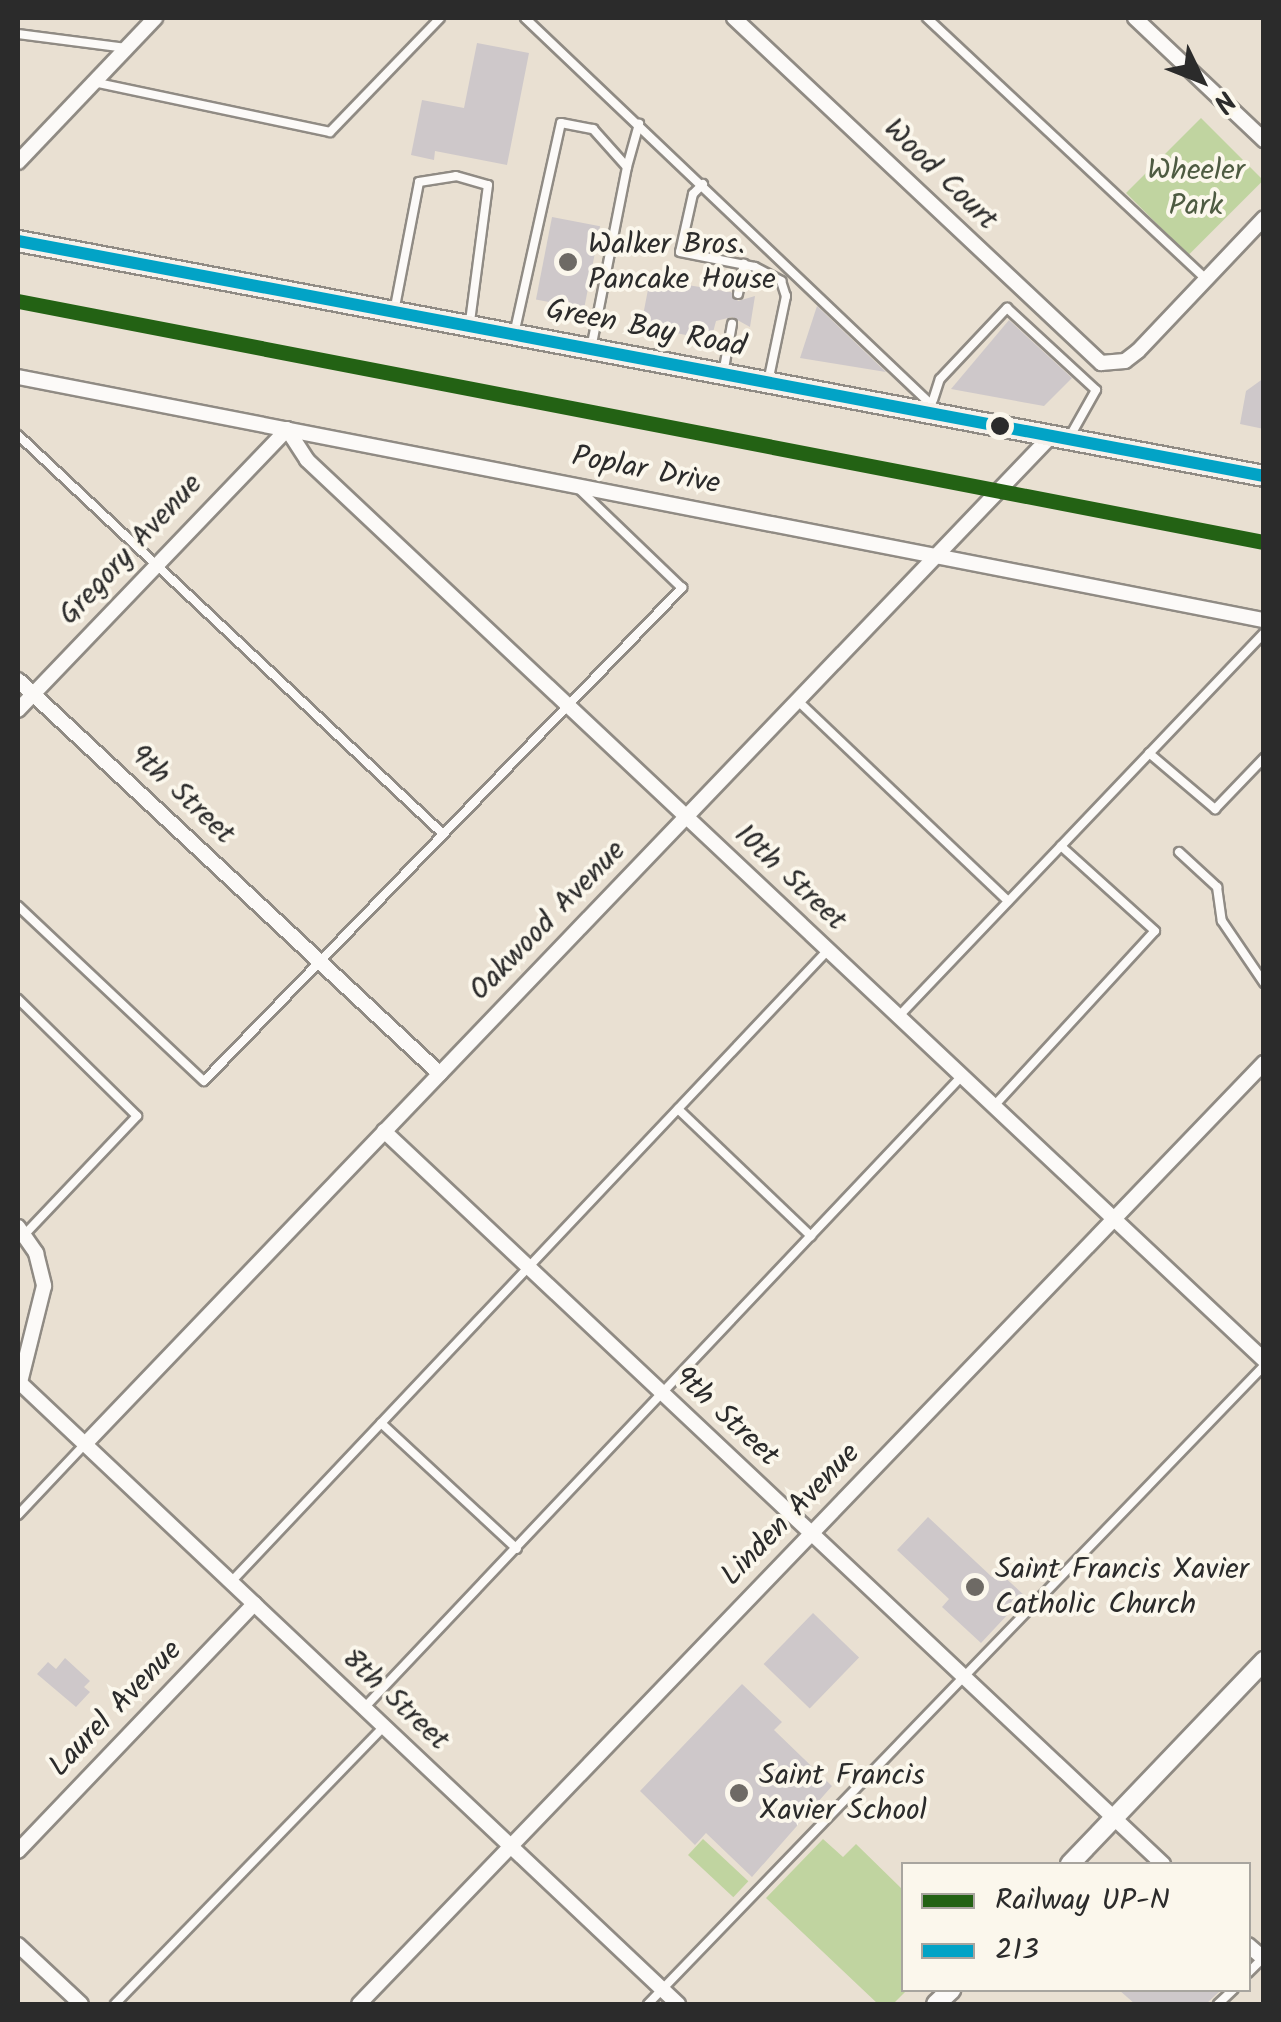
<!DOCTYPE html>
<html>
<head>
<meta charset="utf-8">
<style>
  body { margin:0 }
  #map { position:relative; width:1281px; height:2022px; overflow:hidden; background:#e9e0d2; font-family:Kalam,sans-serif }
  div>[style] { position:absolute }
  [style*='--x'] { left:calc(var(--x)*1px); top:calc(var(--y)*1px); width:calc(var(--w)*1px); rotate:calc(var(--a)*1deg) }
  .green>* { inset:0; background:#c0d4a0; transform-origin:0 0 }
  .building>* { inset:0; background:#cec8ca; transform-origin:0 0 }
  .roads { filter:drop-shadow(2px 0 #908b84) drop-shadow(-2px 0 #908b84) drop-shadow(0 2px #908b84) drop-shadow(0 -2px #908b84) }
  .service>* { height:8px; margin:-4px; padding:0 4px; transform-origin:4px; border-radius:4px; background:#fcfaf8 }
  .minor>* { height:14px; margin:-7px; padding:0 7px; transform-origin:7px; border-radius:7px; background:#fcfaf8 }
  .tertiary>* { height:18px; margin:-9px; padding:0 9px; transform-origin:9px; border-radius:9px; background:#fcfaf8 }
  .secondary>* { height:20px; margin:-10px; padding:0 10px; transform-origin:10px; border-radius:10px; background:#f6f1eb }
  .bus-1>* { height:12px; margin:-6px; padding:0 6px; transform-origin:6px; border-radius:6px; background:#02a3c6 }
  .rail-1>* { height:15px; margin:-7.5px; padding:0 7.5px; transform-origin:7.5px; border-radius:7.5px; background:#236214 }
  .dots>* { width:28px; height:28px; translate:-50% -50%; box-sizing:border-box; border:5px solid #fbf7ec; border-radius:50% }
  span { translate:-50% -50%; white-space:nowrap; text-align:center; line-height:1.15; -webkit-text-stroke:8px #fbf7ec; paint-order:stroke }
  .park-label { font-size:30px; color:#4e5b42 }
  .street-label { font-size:30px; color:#2b2b2b }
  .poi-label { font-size:30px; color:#2b2b2b }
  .left { translate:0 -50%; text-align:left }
  .frame { position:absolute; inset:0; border:20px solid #2b2b2b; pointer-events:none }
  .legend { position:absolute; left:901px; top:1862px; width:350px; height:130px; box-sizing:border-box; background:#fbf7ec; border:2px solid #a8a59f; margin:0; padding:12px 18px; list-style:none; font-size:30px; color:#2b2b2b }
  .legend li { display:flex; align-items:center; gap:20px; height:50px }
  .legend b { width:50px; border:2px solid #a8a59f }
  .north { position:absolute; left:1151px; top:30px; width:100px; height:100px; -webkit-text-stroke:8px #fbf7ec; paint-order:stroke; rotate:133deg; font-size:28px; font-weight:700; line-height:40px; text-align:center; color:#2b2b2b }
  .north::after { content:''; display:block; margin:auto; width:35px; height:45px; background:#2b2b2b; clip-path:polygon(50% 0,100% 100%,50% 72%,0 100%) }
</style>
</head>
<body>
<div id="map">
  <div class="green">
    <div style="left:1201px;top:118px;width:88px;height:106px;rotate:45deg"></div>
    <div style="left:703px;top:1839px;width:62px;height:22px;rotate:43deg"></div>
    <div style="clip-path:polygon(823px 1839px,843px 1857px,856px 1844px,903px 1890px,907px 1990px,893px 2004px,878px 2004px,766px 1898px)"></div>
  </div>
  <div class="building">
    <div style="clip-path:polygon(477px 43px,529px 53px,507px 165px,435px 151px,434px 160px,411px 155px,422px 100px,464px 108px)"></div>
    <div style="left:552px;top:217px;width:49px;height:84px;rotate:11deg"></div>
    <div style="clip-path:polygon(650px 279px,731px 292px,738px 301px,755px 296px,750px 327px,732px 317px,716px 321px,711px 340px,641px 326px)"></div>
    <div style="clip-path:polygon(817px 306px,886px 372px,800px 358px)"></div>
    <div style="clip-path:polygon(1009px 320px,1072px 378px,1044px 406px,951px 389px)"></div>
    <div style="clip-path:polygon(1264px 378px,1264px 429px,1240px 424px,1246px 391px)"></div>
    <div style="clip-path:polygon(928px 1517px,992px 1577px,998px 1571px,1025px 1596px,981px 1643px,942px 1607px,949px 1599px,897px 1550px)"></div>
    <div style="left:813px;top:1613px;width:64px;height:71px;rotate:44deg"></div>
    <div style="clip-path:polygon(65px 1658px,90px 1681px,84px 1687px,90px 1692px,76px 1707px,37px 1674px,48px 1662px,56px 1669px)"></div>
    <div style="clip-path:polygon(742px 1684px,782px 1722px,774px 1730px,832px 1786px,752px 1877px,706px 1833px,695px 1845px,640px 1791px)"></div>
    <div style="clip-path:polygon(1119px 1990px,1221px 1990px,1206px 2004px,1135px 2004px)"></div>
  </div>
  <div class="roads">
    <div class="service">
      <div style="--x:525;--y:18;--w:569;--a:43.58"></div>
      <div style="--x:927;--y:18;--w:382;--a:43.1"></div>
      <div style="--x:18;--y:34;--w:109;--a:7.4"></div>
      <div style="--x:93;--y:82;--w:242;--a:11.9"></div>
      <div style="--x:330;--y:132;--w:158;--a:-46"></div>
      <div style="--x:627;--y:167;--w:45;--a:-74.4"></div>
      <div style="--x:703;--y:184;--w:14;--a:135"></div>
      <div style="--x:693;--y:194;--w:59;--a:102.6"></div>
      <div style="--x:680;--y:252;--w:76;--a:11.3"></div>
      <div style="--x:755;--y:267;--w:30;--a:28"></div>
      <div style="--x:781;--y:281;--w:16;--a:72"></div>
      <div style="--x:786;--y:296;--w:88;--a:101.8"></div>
      <div style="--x:738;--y:294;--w:31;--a:-79"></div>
      <div style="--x:394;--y:312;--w:132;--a:-79.1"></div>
      <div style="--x:419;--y:182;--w:37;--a:-9"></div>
      <div style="--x:456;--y:176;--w:33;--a:16"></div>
      <div style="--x:488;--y:185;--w:138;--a:97.5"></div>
      <div style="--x:515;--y:330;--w:212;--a:-77.5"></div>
      <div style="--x:561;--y:123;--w:33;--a:11"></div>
      <div style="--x:593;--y:129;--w:51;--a:48.2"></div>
      <div style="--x:627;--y:167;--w:186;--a:101.2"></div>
      <div style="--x:723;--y:374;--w:51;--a:-79.8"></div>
      <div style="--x:933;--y:400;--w:22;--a:-72"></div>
      <div style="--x:940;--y:379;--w:98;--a:-46.7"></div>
      <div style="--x:1007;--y:308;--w:121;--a:42.7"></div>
      <div style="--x:1096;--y:390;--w:55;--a:119.4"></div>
      <div style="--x:18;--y:435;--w:583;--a:43.19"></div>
      <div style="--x:798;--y:701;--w:290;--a:43.6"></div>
      <div style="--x:1149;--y:753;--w:87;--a:40.3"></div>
      <div style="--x:1215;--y:809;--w:71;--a:-46.1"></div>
      <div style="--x:1179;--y:852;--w:52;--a:42.6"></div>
      <div style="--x:1217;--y:887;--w:34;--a:82"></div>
      <div style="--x:1222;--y:921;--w:75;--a:55.9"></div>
      <div style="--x:18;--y:906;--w:255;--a:43.3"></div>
      <div style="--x:204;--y:1081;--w:687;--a:-45.89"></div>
      <div style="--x:682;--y:588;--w:143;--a:-136.1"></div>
      <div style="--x:18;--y:999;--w:167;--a:44.5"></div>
      <div style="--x:137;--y:1116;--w:163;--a:133.5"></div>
      <div style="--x:898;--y:1017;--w:530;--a:-46.37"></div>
      <div style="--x:993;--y:1107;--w:239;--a:-47.4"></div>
      <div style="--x:1155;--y:931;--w:127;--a:-137.9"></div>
      <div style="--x:678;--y:1109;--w:184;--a:43.7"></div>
      <div style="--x:381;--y:1423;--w:185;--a:42.8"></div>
      <div style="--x:18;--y:1515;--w:98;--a:-46.7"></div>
      <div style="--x:231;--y:1582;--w:868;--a:-46.63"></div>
      <div style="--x:364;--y:1708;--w:869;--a:-46.59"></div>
      <div style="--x:1248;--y:1973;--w:21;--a:-45"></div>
      <div style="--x:115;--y:2004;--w:387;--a:-45.9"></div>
      <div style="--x:648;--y:2004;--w:887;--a:-46.01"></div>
      <div style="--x:1218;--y:2004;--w:21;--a:-43"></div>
    </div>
    <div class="minor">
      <div style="--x:734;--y:18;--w:504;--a:43.23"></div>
      <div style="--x:1101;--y:363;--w:24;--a:-5"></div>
      <div style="--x:1125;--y:361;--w:16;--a:-38"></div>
      <div style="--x:1138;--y:351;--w:183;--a:-46.5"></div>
      <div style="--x:1135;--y:18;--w:178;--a:43.4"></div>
      <div style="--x:18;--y:162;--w:199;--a:-46.4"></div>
      <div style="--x:18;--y:377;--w:1269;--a:11.04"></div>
      <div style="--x:18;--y:680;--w:577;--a:43.03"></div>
      <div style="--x:18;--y:710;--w:389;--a:-46.2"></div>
      <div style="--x:287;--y:429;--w:37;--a:57"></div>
      <div style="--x:307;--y:460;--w:1314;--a:43.24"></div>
      <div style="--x:384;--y:1131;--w:1070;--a:43.26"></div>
      <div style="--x:18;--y:1227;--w:32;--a:55"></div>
      <div style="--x:36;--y:1253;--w:34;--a:76"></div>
      <div style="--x:44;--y:1286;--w:99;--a:104"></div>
      <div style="--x:18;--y:1381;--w:908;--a:43.35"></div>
      <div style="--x:85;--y:1444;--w:1396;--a:-46.22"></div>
      <div style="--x:18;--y:1851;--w:342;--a:-46.3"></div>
      <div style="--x:18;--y:1945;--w:86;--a:43.1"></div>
      <div style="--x:1248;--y:1945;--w:21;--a:41"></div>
      <div style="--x:359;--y:2004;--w:1306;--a:-46.12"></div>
    </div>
    <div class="tertiary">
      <div style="--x:1070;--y:1864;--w:281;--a:-46.3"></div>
      <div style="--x:936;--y:2004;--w:21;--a:-43"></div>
    </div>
    <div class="secondary">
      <div style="--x:18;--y:241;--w:1268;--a:10.68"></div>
    </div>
  </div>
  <div class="bus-1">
    <div style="--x:18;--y:241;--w:1268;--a:10.68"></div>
  </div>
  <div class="rail-1">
    <div style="--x:18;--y:301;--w:1269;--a:10.95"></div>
  </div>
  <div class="dots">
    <div style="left:568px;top:262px;background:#6e6a65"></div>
    <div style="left:1000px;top:426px;background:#2b2b2b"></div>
    <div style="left:975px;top:1587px;background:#6e6a65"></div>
    <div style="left:739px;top:1793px;background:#6e6a65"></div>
  </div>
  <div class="park-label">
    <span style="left:1196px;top:188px">Wheeler<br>Park</span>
  </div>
  <div class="street-label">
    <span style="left:940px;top:175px;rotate:44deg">Wood Court</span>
    <span style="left:646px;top:329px;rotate:11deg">Green Bay Road</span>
    <span style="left:646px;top:471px;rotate:11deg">Poplar Drive</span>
    <span style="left:131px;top:550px;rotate:-47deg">Gregory Avenue</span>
    <span style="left:182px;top:795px;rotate:43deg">9th Street</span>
    <span style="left:790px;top:878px;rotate:43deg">10th Street</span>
    <span style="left:548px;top:921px;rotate:-46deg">Oakwood Avenue</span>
    <span style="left:726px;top:1417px;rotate:43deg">9th Street</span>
    <span style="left:791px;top:1515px;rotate:-46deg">Linden Avenue</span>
    <span style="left:395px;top:1700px;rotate:43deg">8th Street</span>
    <span style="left:116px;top:1709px;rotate:-46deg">Laurel Avenue</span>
  </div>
  <div class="poi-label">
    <span class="left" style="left:588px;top:262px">Walker Bros.<br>Pancake House</span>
    <span class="left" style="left:995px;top:1587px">Saint Francis Xavier<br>Catholic Church</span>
    <span class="left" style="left:759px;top:1793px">Saint Francis<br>Xavier School</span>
  </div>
  <div class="frame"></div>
  <ul class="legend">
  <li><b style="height:12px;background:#236214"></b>Railway UP-N</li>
  <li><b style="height:12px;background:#02a3c6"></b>213</li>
  </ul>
  <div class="north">N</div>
</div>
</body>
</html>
